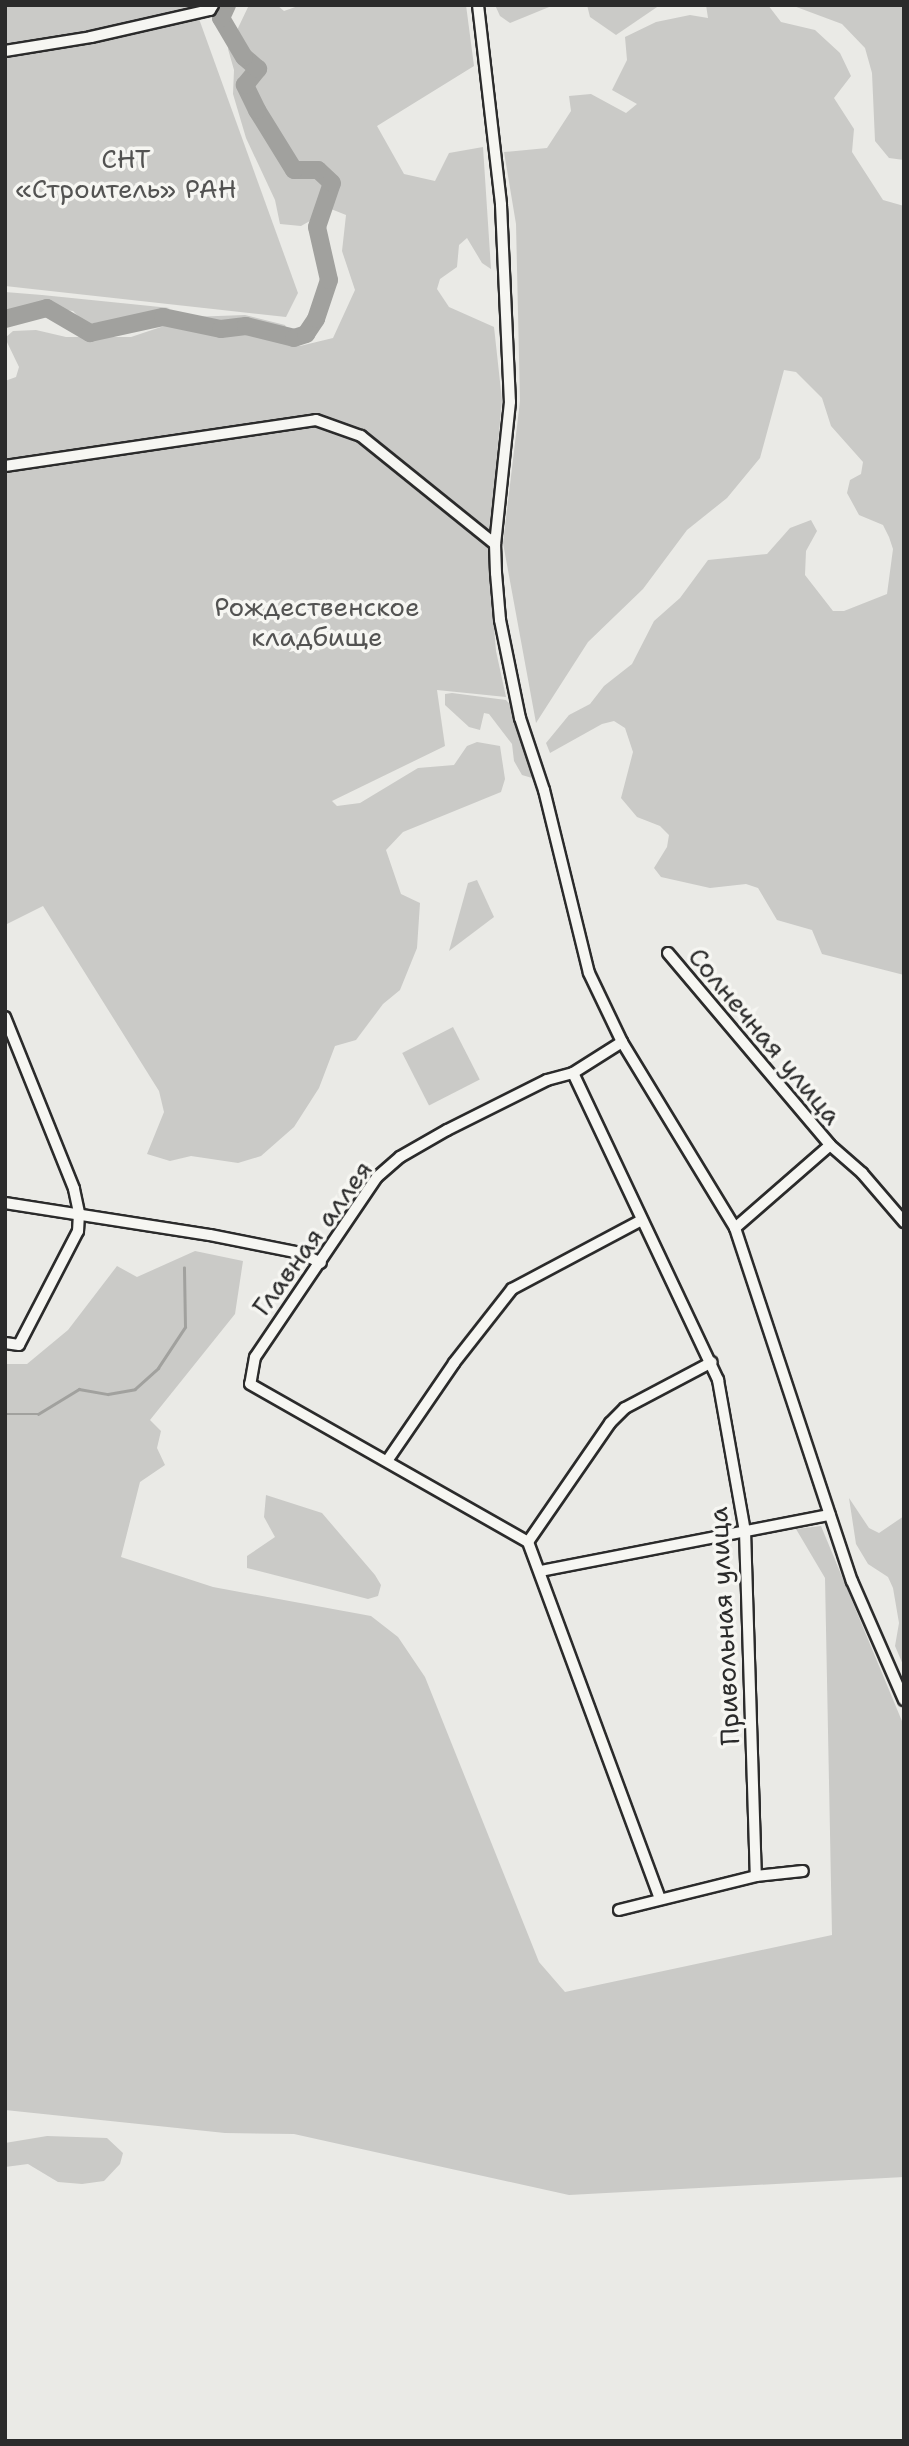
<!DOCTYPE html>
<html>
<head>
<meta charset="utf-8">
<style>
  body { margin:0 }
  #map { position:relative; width:909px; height:2446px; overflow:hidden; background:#eaeae6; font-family:"Shantell Sans",sans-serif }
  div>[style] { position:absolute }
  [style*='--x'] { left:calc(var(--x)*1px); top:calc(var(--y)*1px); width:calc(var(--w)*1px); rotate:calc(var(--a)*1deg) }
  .green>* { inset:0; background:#cacac7; transform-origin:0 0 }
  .stream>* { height:2.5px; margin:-1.25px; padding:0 1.25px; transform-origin:1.25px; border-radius:1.25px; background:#a1a19e }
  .river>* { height:18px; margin:-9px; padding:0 9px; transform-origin:9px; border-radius:9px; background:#a1a19e }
  .roads { filter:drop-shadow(2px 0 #2b2b2b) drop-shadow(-2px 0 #2b2b2b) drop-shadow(0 2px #2b2b2b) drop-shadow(0 -2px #2b2b2b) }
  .street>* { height:10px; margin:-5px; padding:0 5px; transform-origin:5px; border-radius:5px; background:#f6f6f2 }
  span { translate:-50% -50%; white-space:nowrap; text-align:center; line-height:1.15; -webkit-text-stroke:7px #f6f6f2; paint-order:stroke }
  .park-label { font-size:26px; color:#535352 }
  .street-label { font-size:26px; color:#2b2b2b }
  .frame { position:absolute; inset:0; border:7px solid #2b2b2b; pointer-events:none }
</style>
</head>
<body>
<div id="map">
  <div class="green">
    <div style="clip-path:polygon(5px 5px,194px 5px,298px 293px,286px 317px,5px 286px)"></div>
    <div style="clip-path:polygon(249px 5px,277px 5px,284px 11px,301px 5px,466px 5px,474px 66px,377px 126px,404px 174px,435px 181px,449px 153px,483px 147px,491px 269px,482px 263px,467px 238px,459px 245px,457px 267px,440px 279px,437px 289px,449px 307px,494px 327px,502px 400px,488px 556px,496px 651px,506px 697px,437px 690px,445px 746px,332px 801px,337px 806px,360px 803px,418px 768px,454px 765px,467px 746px,477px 742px,500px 746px,505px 779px,501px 792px,403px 832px,386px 850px,401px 894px,420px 903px,417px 948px,400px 990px,383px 1004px,356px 1040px,335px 1046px,319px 1088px,294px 1127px,261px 1156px,238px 1163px,191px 1156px,170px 1161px,147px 1154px,164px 1112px,159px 1091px,43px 906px,5px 925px,5px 381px,16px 377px,19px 367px,5px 338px,13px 331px,36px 330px,66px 337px,131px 337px,191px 317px,245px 315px,285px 325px,290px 335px,279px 338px,300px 346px,333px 338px,355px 290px,342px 251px,346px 215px,331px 209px,301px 226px,280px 224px,275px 200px,246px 138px,233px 94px,234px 70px,228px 49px)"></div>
    <div style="clip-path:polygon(495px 5px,554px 5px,510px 23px,500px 16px)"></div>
    <div style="clip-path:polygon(587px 5px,660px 5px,616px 35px,590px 17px)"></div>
    <div style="clip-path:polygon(706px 5px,768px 5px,781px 22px,815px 30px,840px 53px,851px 76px,834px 98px,854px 129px,852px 152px,883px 200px,904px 206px,904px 975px,822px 954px,812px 930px,777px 920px,758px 888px,746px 884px,710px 888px,661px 877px,654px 868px,667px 847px,669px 835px,660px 826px,637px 817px,621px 798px,633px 752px,625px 728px,614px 721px,602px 724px,550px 753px,546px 743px,569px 715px,590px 704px,604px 686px,632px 664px,654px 621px,680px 598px,708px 560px,767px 554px,790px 528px,811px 520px,817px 531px,806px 551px,805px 575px,833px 611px,844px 611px,887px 594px,893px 549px,889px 537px,883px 525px,859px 515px,847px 493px,850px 480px,861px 474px,863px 462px,831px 426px,822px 398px,796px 372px,784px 370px,760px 458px,727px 498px,687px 530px,643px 589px,588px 642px,536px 723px,503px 543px,520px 401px,516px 224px,504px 152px,547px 148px,571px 111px,569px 96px,591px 94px,626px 113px,637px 104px,612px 90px,627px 60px,625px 37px,656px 22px,690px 15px,708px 18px)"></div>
    <div style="clip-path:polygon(791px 5px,904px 5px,904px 160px,889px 158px,875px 141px,872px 73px,865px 48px,842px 24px)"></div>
    <div style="clip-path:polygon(5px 292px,42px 295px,170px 308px,145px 317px,86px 324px,73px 311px,41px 307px,5px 316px)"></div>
    <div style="clip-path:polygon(452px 693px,506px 700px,513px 708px,532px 778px,522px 775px,514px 761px,512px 744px,489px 714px,484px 713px,480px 730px,469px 727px,445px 705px,445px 694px)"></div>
    <div style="clip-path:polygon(477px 880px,494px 917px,449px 951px,468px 883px)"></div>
    <div style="left:453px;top:1027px;width:59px;height:57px;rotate:63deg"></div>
    <div style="clip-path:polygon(195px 1251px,243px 1261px,235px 1314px,150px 1420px,161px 1431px,157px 1448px,165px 1465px,140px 1482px,121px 1557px,213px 1587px,371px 1616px,398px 1637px,425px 1677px,539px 1962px,565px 1992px,832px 1935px,825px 1578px,796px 1529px,821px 1526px,904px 1726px,904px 2177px,569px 2195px,294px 2134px,225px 2133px,5px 2110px,5px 1364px,27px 1364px,68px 1330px,117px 1266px,137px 1277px)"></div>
    <div style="clip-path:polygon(266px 1495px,322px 1513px,375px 1575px,381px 1585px,378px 1596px,368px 1599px,247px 1568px,247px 1556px,275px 1537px,264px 1517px)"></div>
    <div style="clip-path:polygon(849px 1498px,869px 1528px,879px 1533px,904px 1516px,904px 1667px,895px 1646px,899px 1623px,893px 1588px,888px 1577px,868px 1564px,856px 1544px)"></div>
    <div style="clip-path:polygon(47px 2136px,107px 2138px,123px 2153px,120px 2164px,104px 2181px,82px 2184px,58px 2182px,28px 2164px,5px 2167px,5px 2143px)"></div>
  </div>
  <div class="stream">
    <div style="--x:5;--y:1414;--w:33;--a:0"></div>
    <div style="--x:38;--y:1414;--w:48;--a:-31.4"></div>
    <div style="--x:79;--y:1389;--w:29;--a:10"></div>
    <div style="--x:108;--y:1394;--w:27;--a:-10"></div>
    <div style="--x:135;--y:1389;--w:31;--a:-42"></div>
    <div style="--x:158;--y:1368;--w:49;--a:-56.6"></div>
    <div style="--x:185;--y:1327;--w:59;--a:-91"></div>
  </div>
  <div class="river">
    <div style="--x:5;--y:319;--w:43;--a:-14.7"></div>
    <div style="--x:47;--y:308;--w:50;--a:30.2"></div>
    <div style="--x:90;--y:333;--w:75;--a:-12.4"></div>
    <div style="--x:163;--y:317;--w:59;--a:11.7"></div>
    <div style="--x:221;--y:329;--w:25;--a:-7"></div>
    <div style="--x:246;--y:326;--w:49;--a:14"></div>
    <div style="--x:294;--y:338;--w:13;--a:-18"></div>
    <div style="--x:306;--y:334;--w:18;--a:-56"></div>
    <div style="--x:316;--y:319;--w:41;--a:-71.6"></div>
    <div style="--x:329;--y:280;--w:54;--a:-102.8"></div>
    <div style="--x:317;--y:227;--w:46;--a:-71.2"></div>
    <div style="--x:332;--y:183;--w:19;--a:-137"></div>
    <div style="--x:318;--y:170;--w:24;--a:180"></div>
    <div style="--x:294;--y:170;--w:70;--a:-121.7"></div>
    <div style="--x:257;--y:110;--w:28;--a:-116"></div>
    <div style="--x:245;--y:85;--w:21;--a:-51"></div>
    <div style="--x:258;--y:69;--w:18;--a:-139"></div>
    <div style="--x:244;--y:57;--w:45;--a:-120.5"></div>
    <div style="--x:221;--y:18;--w:14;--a:-65"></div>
  </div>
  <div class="roads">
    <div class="street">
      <div style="--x:478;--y:5;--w:201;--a:83.4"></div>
      <div style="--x:501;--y:205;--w:197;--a:87.4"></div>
      <div style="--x:510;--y:402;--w:143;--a:96"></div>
      <div style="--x:495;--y:544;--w:29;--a:88"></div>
      <div style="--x:496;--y:573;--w:47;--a:85.1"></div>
      <div style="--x:500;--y:620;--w:100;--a:78.5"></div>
      <div style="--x:520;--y:718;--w:76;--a:71.6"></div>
      <div style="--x:544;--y:790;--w:188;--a:76.2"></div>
      <div style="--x:589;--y:973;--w:76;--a:64.4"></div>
      <div style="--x:622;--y:1042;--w:218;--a:58.7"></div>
      <div style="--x:735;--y:1228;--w:372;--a:71.7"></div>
      <div style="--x:852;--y:1581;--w:130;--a:66.4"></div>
      <div style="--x:5;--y:51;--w:87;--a:-9.2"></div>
      <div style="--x:91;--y:37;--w:122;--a:-12.8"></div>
      <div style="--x:210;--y:10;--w:6;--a:-59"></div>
      <div style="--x:5;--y:466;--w:314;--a:-8.4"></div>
      <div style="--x:316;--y:420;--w:48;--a:19.6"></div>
      <div style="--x:361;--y:436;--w:172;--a:38.9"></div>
      <div style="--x:668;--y:953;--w:251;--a:49.8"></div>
      <div style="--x:830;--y:1145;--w:43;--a:41.2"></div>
      <div style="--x:862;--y:1173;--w:65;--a:49.4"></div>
      <div style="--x:5;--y:1017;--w:185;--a:68.1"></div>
      <div style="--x:74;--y:1189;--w:25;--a:78"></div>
      <div style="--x:79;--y:1213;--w:18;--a:93"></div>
      <div style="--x:78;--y:1231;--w:128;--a:117.4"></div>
      <div style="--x:19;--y:1345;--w:14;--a:-172"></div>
      <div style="--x:622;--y:1042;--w:58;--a:147.7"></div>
      <div style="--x:573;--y:1073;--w:27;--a:165"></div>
      <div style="--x:547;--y:1080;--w:112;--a:153.4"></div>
      <div style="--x:447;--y:1130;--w:54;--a:150.1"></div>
      <div style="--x:400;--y:1157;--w:30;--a:139"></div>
      <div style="--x:377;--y:1177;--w:217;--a:124.1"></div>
      <div style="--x:255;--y:1357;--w:27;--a:100"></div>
      <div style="--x:250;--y:1384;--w:320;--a:29.6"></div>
      <div style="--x:528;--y:1542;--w:378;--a:69.7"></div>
      <div style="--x:573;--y:1073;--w:340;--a:64.7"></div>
      <div style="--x:718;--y:1380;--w:153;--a:79.9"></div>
      <div style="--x:745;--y:1531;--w:345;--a:88.2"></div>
      <div style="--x:5;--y:1203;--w:207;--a:8.9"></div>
      <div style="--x:210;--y:1235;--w:92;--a:11.3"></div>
      <div style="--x:300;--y:1253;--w:23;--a:25"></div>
      <div style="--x:735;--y:1228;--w:126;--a:-41.1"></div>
      <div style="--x:387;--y:1461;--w:119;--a:-55.6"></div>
      <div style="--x:454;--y:1363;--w:94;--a:-51.9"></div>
      <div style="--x:512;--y:1289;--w:147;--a:-28"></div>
      <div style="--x:528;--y:1542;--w:145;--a:-55.4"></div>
      <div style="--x:610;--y:1423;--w:21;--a:-45"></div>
      <div style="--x:625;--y:1408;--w:98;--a:-27.9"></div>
      <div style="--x:541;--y:1571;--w:294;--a:-11"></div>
      <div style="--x:619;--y:1910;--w:141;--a:-13.9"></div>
      <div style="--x:756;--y:1876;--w:47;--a:-6.1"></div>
    </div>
  </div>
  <div class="park-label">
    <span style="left:126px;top:174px">СНТ<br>«Строитель» РАН</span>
    <span style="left:317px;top:622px">Рождественское<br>кладбище</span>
  </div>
  <div class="street-label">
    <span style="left:765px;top:1036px;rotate:50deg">Солнечная улица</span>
    <span style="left:312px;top:1238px;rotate:-54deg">Главная аллея</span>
    <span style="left:724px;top:1626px;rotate:-93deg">Привольная улица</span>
  </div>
  <div class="frame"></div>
</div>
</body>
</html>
